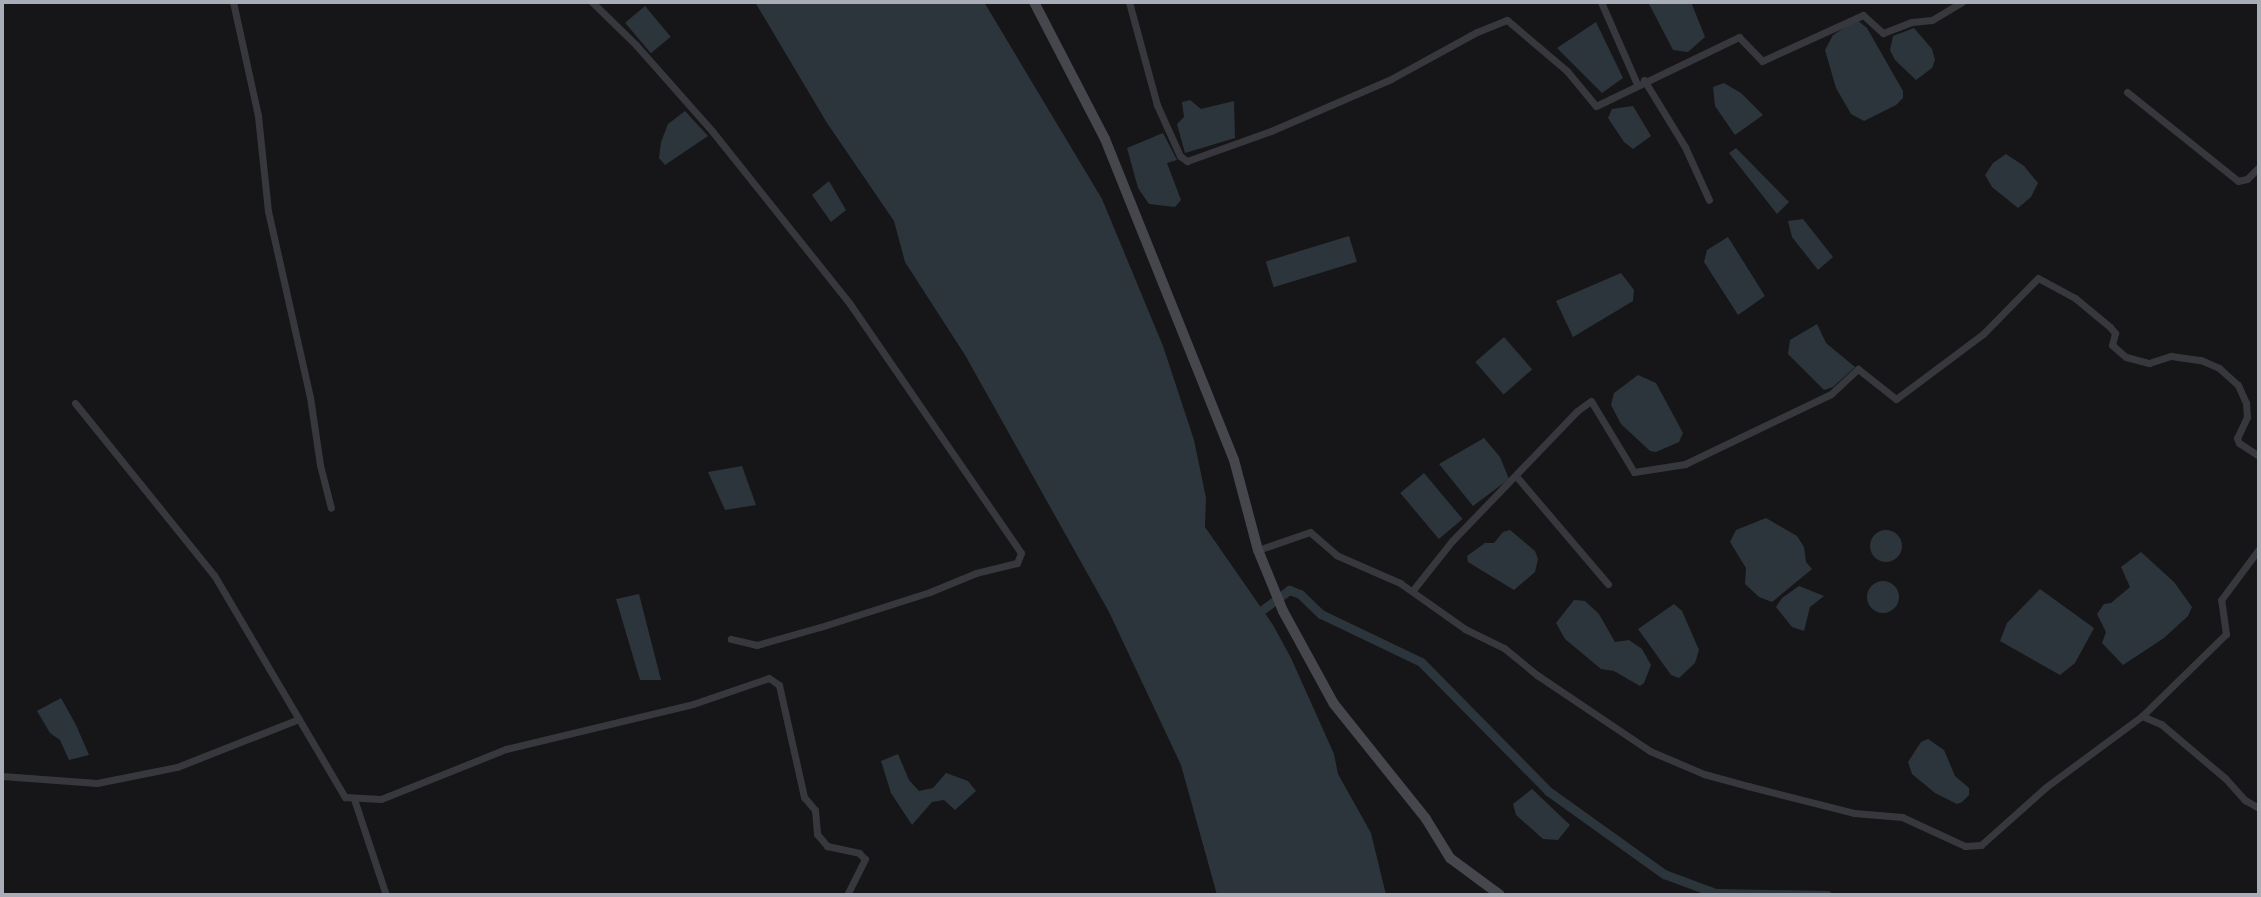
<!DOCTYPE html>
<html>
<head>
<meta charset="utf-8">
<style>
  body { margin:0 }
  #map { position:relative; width:2261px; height:897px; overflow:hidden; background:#161618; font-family:"Open Sans",sans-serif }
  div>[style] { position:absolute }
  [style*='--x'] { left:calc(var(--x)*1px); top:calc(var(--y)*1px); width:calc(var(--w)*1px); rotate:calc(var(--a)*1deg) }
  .water>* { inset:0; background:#2c353c; transform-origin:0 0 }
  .round { border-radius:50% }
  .canal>* { height:9px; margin:-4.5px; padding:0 4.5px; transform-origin:4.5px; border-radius:4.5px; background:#2c353c }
  .street>* { height:7px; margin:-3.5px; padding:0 3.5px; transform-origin:3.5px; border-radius:3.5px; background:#37383d }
  .secondary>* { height:10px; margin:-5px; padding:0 5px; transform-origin:5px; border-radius:5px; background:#45474d }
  span { translate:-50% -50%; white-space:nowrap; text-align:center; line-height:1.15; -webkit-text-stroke:7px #111113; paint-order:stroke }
  .frame { position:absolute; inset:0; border:4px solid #a8adb8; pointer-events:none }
</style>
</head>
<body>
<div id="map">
  <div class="water">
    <div style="clip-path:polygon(755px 2px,984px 2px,1102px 199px,1163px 346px,1194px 440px,1206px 498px,1205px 527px,1273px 625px,1291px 658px,1334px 754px,1338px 774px,1371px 833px,1386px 895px,1217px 895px,1181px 765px,1109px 612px,965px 355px,905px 262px,894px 221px,827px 123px)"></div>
    <div style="clip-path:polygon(1648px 2px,1691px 2px,1705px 37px,1688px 52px,1673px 50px)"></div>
    <div style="left:645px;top:6px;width:40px;height:26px;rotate:50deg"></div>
    <div style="clip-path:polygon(1857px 20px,1867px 28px,1903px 91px,1903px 98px,1896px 105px,1864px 121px,1851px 114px,1836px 88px,1825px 50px,1833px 35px)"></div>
    <div style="clip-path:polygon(1596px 22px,1623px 78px,1602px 93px,1557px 48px)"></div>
    <div style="clip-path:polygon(1914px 28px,1932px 49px,1935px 60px,1932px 68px,1916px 80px,1895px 60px,1890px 50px,1893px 36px)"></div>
    <div style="clip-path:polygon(1724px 83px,1741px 93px,1763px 115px,1735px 135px,1715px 106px,1713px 87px)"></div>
    <div style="clip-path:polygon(1190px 100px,1201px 109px,1234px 101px,1235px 138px,1185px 153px,1177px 124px,1184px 117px,1182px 102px)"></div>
    <div style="clip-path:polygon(1633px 106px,1651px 136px,1633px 149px,1624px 142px,1608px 118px,1612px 109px)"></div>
    <div style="clip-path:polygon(685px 111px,708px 136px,665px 165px,659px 158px,661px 142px,668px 124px)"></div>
    <div style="clip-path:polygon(1163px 133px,1177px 160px,1167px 163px,1181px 200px,1175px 207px,1149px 204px,1138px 188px,1127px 148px)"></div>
    <div style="clip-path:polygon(1736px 148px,1789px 202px,1777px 214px,1729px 153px)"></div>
    <div style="clip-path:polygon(2006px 154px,2024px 166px,2038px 183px,2031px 197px,2018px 208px,1992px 187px,1985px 175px,1993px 163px)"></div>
    <div style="clip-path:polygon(829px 181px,846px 210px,831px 222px,812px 195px)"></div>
    <div style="clip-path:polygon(1803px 219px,1833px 257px,1818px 270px,1792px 237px,1788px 221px)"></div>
    <div style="left:1349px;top:236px;width:27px;height:87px;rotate:73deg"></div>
    <div style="clip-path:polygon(1728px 237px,1765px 296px,1738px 315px,1704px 262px,1707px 250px)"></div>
    <div style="clip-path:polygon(1621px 273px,1634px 290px,1633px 301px,1573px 337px,1556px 301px)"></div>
    <div style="clip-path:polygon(1817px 324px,1826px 343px,1855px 367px,1833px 387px,1824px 390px,1788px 354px,1790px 340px)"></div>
    <div style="left:1504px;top:337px;width:43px;height:38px;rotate:49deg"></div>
    <div style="clip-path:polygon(1638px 375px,1656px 383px,1683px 433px,1679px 442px,1656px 452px,1650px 451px,1621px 424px,1611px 405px,1614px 393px)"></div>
    <div style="clip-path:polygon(1484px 438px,1500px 457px,1509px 479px,1473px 506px,1439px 464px)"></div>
    <div style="clip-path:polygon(742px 466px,756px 505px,725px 510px,708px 472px)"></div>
    <div style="left:1424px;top:473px;width:60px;height:31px;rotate:50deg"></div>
    <div style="clip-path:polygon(1766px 518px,1797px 536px,1804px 547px,1806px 562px,1812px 569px,1772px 602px,1759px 597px,1745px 584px,1746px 568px,1730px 542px,1736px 530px)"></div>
    <div class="round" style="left:1870px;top:530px;width:32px;height:32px"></div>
    <div style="clip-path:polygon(1510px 530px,1535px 551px,1538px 559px,1535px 572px,1514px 590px,1468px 562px,1467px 556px,1485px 543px,1494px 543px,1503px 532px)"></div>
    <div style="clip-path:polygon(2141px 552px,2174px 582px,2192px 607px,2188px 616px,2164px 638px,2123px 665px,2102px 643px,2106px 632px,2097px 614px,2104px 604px,2111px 603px,2130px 587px,2121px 567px)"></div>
    <div class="round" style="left:1867px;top:581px;width:32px;height:32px"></div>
    <div style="clip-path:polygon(1799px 586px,1824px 596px,1810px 607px,1804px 631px,1792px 627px,1776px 607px,1782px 598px)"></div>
    <div style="clip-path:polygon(2040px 589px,2094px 628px,2075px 663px,2060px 675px,2000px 641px,2007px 623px)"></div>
    <div style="clip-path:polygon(639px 594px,661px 680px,640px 680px,616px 599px)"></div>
    <div style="clip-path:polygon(1574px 600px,1585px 601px,1599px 614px,1615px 642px,1629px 640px,1642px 649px,1651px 665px,1644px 683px,1640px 686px,1614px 671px,1601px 669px,1565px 639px,1556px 623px)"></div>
    <div style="clip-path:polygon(1674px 604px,1682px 611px,1699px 650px,1695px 663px,1679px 678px,1671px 675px,1638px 629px)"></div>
    <div style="clip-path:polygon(61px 698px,76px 725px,89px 755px,69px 760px,60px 740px,50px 733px,37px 711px)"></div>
    <div style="clip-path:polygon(1928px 739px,1944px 750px,1955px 776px,1969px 788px,1969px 795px,1962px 802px,1957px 804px,1935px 793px,1912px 774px,1908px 762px,1921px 742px)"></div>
    <div style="clip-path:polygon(898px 754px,909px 780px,919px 791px,933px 788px,946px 773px,968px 781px,976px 791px,955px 810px,944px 800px,932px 802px,912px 825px,891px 793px,881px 761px)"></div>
    <div style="clip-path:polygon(1532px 789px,1570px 825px,1558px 840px,1543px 839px,1516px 815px,1513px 804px)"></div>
  </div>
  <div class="canal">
    <div style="--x:1254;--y:616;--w:44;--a:-36.6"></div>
    <div style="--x:1289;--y:590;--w:12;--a:20"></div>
    <div style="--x:1300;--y:594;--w:29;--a:44"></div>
    <div style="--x:1321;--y:614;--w:111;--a:25.6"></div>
    <div style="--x:1421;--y:662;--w:181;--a:45.4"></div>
    <div style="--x:1548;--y:791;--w:143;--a:35.6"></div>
    <div style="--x:1664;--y:874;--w:54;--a:20.4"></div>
    <div style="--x:1715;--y:893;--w:112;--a:1"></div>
  </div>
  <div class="street">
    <div style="--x:233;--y:2;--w:117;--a:77.6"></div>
    <div style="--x:258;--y:116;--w:96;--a:84"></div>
    <div style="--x:268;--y:211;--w:191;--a:77.3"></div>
    <div style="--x:310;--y:397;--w:69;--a:81.6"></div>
    <div style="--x:320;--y:465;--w:44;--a:75.7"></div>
    <div style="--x:592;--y:2;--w:62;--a:44.3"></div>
    <div style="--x:636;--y:45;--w:115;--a:48.5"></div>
    <div style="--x:712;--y:131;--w:221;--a:51.4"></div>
    <div style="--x:850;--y:304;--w:302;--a:55.5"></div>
    <div style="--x:1021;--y:553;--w:11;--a:112"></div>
    <div style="--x:1017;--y:563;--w:42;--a:166.3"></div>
    <div style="--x:976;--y:573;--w:50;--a:157.6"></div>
    <div style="--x:930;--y:592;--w:115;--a:162.3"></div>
    <div style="--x:820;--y:627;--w:66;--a:164.1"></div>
    <div style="--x:757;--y:645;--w:27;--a:-167"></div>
    <div style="--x:1129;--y:2;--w:107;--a:74.8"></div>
    <div style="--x:1157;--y:105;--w:56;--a:65.7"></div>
    <div style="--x:1180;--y:156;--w:9;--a:36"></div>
    <div style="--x:1187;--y:161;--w:89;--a:-19.7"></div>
    <div style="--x:1271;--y:131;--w:131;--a:-23.4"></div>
    <div style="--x:1391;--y:79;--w:98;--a:-28.7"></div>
    <div style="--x:1477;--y:32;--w:32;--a:-22"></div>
    <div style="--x:1507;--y:20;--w:79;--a:40.4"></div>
    <div style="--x:1567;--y:71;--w:45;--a:50.4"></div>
    <div style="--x:1596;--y:106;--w:159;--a:-25.8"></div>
    <div style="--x:1739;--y:37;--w:33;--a:46"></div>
    <div style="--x:1762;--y:61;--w:111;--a:-24.5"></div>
    <div style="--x:1863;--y:15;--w:27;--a:42"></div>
    <div style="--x:1883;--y:33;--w:31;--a:-21"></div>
    <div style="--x:1912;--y:22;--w:20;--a:-6"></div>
    <div style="--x:1932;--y:20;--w:35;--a:-31"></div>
    <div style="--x:1601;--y:2;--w:90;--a:66.3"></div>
    <div style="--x:1644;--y:80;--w:79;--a:58.5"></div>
    <div style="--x:1685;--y:147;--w:58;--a:65.6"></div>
    <div style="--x:2127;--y:92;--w:142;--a:38.7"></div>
    <div style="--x:2238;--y:181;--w:9;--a:-13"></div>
    <div style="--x:2247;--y:179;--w:17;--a:-45"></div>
    <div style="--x:75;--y:403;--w:221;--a:51.1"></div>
    <div style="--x:214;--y:575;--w:258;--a:59.5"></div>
    <div style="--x:345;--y:797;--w:36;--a:3"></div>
    <div style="--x:381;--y:799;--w:135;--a:-21.8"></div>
    <div style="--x:506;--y:749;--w:192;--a:-13.5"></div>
    <div style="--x:693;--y:704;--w:80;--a:-18.9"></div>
    <div style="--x:769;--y:678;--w:12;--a:35"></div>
    <div style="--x:779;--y:685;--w:115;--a:77.4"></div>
    <div style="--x:804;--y:797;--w:17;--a:50"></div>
    <div style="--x:815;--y:810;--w:24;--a:85"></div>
    <div style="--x:817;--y:834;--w:16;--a:50"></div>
    <div style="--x:827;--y:846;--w:33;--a:12"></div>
    <div style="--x:859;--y:853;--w:8;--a:45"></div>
    <div style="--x:865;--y:859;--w:40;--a:116.6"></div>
    <div style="--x:1516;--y:476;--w:142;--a:49.6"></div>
    <div style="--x:1258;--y:550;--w:55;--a:-19.1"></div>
    <div style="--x:1310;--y:532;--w:35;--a:41"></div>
    <div style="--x:1336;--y:555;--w:70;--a:23.6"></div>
    <div style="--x:1400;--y:583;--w:80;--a:35.3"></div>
    <div style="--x:1465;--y:629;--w:43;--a:26"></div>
    <div style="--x:1504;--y:648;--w:43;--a:39.3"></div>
    <div style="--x:1537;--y:675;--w:136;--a:33.9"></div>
    <div style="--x:1650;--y:751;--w:59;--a:23.1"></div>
    <div style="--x:1704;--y:774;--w:46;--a:15.3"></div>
    <div style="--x:1748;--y:786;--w:109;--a:14.3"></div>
    <div style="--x:1854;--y:813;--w:48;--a:4.8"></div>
    <div style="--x:1902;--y:817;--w:69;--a:24.7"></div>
    <div style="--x:1965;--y:846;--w:16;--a:-4"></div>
    <div style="--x:1981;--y:845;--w:87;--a:-41.7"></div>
    <div style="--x:2046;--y:787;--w:119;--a:-36.5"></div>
    <div style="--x:2142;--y:716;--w:117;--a:-44.3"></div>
    <div style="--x:2226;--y:634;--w:34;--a:-98"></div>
    <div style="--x:2221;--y:600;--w:64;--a:-53.3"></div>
    <div style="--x:1413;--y:590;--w:63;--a:-51.5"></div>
    <div style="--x:1452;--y:541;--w:180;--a:-46.1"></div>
    <div style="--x:1577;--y:411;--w:17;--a:-36"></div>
    <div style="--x:1591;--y:401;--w:83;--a:58.8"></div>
    <div style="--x:1634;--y:472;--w:52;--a:-8.9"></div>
    <div style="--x:1685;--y:464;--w:162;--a:-25.6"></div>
    <div style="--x:1831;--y:394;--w:37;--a:-43"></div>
    <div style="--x:1858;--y:369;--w:48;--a:38.3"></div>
    <div style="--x:1896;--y:399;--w:109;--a:-36.8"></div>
    <div style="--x:1983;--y:334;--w:78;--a:-45.5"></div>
    <div style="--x:2038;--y:278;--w:42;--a:28.4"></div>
    <div style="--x:2075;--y:298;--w:45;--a:39.6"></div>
    <div style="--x:2110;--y:327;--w:8;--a:50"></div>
    <div style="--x:2115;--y:333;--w:12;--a:104"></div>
    <div style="--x:2112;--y:345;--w:18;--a:41"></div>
    <div style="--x:2126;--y:357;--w:24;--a:15"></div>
    <div style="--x:2149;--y:363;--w:23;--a:-18"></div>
    <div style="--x:2171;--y:356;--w:30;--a:8"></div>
    <div style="--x:2201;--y:360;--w:20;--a:24"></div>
    <div style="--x:2219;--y:368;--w:25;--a:42"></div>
    <div style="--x:2238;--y:385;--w:20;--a:66"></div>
    <div style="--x:2246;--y:403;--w:14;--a:86"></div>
    <div style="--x:2247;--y:417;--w:23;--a:115"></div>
    <div style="--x:2237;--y:438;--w:5;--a:68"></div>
    <div style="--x:2239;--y:443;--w:24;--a:33"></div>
    <div style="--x:2142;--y:716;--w:21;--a:23"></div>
    <div style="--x:2161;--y:724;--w:84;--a:40.2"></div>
    <div style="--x:2225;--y:778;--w:30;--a:48"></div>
    <div style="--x:2245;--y:800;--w:16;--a:30"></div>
    <div style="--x:2;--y:776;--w:95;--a:4.2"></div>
    <div style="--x:97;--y:783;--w:82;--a:-11.3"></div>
    <div style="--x:177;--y:767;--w:131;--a:-21.5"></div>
    <div style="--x:354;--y:799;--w:101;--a:71.6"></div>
  </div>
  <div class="secondary">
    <div style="--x:1034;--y:2;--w:154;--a:62.6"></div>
    <div style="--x:1105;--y:139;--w:346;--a:68.1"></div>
    <div style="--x:1234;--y:460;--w:93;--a:75.1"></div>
    <div style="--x:1258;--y:550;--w:66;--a:67.7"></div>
    <div style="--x:1283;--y:611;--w:106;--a:61.3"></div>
    <div style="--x:1334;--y:704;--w:147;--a:51.3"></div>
    <div style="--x:1426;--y:819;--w:46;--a:58.4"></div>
    <div style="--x:1450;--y:858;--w:62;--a:36.5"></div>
  </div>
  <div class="frame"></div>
</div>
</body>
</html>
